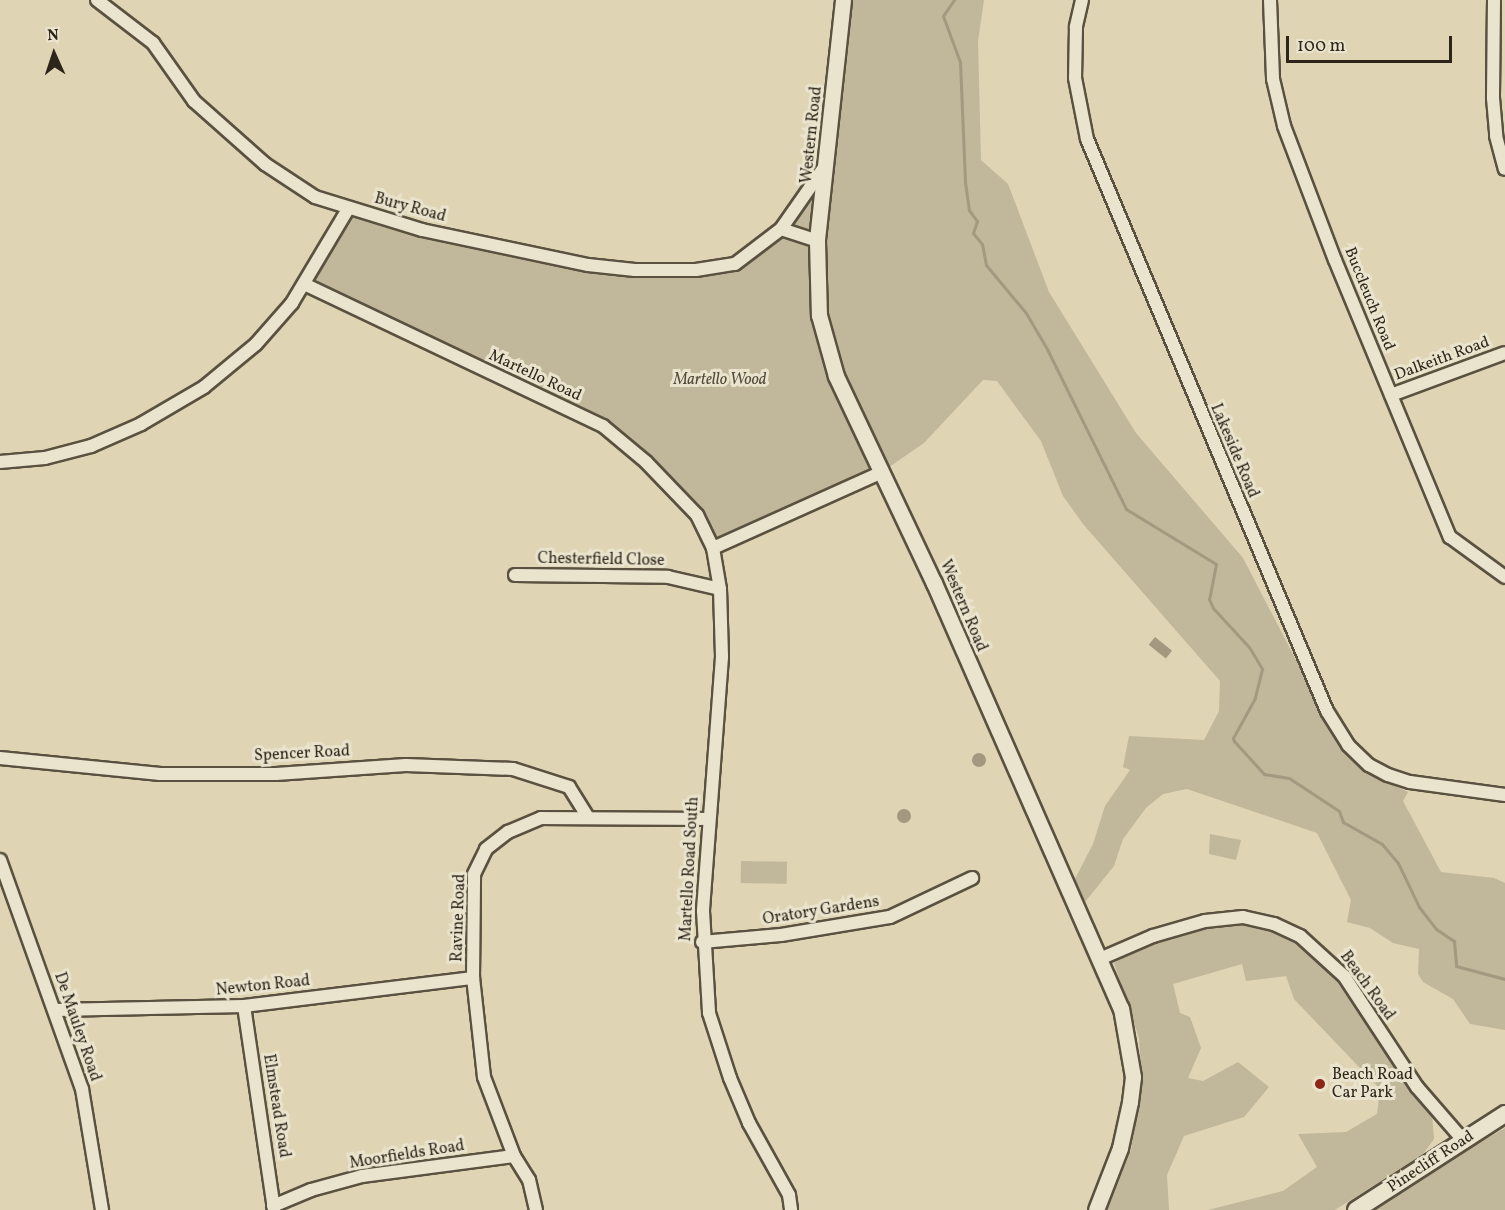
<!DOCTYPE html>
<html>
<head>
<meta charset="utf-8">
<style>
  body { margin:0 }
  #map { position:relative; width:1505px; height:1210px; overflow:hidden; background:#dfd5b4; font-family:Vollkorn,serif }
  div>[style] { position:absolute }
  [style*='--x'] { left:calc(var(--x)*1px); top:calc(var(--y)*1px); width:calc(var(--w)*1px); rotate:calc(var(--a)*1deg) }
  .green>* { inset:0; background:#c1b79a; transform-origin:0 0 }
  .water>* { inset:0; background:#a39980; transform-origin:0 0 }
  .round { border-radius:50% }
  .stream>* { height:3px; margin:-1.5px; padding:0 1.5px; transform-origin:1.5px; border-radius:1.5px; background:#a39980 }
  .roads { filter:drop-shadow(2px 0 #5a5140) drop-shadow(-2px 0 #5a5140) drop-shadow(0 2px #5a5140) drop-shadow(0 -2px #5a5140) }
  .minor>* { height:12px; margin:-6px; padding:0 6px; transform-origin:6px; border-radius:6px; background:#eae4ce }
  .tertiary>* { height:15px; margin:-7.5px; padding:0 7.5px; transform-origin:7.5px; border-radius:7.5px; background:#eae4ce }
  .secondary>* { height:16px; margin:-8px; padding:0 8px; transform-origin:8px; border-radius:8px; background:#eae4ce }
  .dots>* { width:16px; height:16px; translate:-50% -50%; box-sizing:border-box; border:3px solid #eae4ce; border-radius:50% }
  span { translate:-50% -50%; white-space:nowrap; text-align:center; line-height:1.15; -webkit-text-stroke:6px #eae4ce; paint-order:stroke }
  .street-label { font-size:16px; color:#2e251a }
  .park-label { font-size:16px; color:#534a3a; font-style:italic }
  .poi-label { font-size:16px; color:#2e251a }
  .left { translate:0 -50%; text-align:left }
  .north { position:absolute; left:24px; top:24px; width:60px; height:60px; -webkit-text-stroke:4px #eae4ce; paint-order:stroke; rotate:357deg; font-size:16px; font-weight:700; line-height:24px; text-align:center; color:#2e251a }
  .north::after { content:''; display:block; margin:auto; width:21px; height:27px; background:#2e251a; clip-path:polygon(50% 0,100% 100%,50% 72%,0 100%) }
  .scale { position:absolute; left:1286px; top:36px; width:166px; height:27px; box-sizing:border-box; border:3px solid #2e251a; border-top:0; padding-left:8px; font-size:18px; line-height:21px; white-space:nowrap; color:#2e251a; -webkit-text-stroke:4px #eae4ce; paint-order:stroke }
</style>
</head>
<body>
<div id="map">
  <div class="green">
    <div style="clip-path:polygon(843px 0,984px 0,978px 41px,981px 160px,1008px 184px,1049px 292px,1136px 433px,1243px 558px,1342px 749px,1367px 773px,1408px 792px,1403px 801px,1441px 872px,1494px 878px,1505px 883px,1505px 1030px,1470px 1024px,1453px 999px,1423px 982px,1418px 974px,1419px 949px,1393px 943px,1370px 928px,1347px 922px,1351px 900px,1317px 833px,1187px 789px,1163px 794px,1146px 808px,1123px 839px,1114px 866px,1085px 902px,1075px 879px,1093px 844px,1105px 806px,1130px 770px,1123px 767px,1129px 736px,1204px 740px,1219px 711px,1220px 681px,1083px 524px,1063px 496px,1041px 441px,997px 381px,983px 380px,924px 443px,882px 472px,713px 548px,697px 515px,603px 426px,304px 284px,348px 209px,588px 265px,735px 264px,781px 229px,828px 163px)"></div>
    <div style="clip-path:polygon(1210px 834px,1241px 840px,1236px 860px,1209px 854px)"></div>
    <div style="left:741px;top:861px;width:46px;height:22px;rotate:1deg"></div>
    <div style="clip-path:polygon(1247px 923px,1278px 932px,1325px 965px,1432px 1115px,1434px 1139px,1423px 1154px,1335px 1210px,1208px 1210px,1283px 1191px,1317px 1167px,1298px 1134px,1346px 1132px,1377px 1114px,1380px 1089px,1294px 999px,1286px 976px,1246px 981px,1242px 964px,1173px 984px,1180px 1013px,1190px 1017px,1201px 1048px,1188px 1078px,1203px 1081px,1238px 1062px,1269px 1087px,1244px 1117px,1184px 1136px,1167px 1175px,1169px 1210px,1107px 1210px,1131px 1150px,1142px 1083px,1139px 1038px,1114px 963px,1142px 946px,1165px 939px,1207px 927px)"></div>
    <div style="clip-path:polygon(1505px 1128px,1505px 1210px,1371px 1210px,1467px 1150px)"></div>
  </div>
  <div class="water">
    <div style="left:1155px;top:637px;width:22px;height:10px;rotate:39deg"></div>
    <div class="round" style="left:972px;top:753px;width:14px;height:14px"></div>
    <div class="round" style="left:897px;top:809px;width:14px;height:14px"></div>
  </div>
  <div class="stream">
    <div style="--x:954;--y:0;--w:19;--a:125"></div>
    <div style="--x:943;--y:16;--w:49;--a:69.7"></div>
    <div style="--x:960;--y:62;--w:120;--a:87.6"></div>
    <div style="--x:965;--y:182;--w:28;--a:82"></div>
    <div style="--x:969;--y:210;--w:14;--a:54"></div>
    <div style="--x:977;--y:221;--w:13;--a:108"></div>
    <div style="--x:973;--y:233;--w:14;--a:51"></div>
    <div style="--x:982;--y:244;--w:21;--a:79"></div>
    <div style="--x:986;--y:265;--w:62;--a:50.2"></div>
    <div style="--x:1026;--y:313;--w:42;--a:59.7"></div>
    <div style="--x:1047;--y:349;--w:178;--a:63.7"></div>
    <div style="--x:1126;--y:509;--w:105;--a:31.4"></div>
    <div style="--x:1216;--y:564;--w:36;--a:101"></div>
    <div style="--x:1209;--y:599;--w:10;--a:66"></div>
    <div style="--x:1213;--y:608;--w:53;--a:47.3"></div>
    <div style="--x:1249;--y:647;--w:26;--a:59"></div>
    <div style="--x:1262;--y:669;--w:30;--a:104"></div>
    <div style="--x:1255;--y:698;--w:46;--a:118.8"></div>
    <div style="--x:1233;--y:738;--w:3;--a:72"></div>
    <div style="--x:1234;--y:741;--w:45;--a:47.7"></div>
    <div style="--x:1264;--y:774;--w:25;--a:9"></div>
    <div style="--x:1289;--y:778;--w:60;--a:33.4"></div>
    <div style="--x:1339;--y:811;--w:12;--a:70"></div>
    <div style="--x:1343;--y:822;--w:45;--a:29.4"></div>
    <div style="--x:1382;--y:844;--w:25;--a:50"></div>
    <div style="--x:1398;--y:863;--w:49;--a:64.5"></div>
    <div style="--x:1419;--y:907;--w:28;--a:52"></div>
    <div style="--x:1436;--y:929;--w:22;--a:34"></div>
    <div style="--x:1454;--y:941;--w:25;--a:85"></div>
    <div style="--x:1456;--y:966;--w:51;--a:14.9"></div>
  </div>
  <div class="roads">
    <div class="minor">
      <div style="--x:97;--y:0;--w:71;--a:37.5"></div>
      <div style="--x:153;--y:43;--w:71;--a:54.7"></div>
      <div style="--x:194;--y:101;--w:95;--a:41.6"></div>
      <div style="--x:265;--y:164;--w:60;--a:33.4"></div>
      <div style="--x:315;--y:197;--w:112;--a:17.1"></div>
      <div style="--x:422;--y:230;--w:170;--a:11.9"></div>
      <div style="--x:588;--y:265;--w:47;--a:6.1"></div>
      <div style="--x:635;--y:270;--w:61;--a:0"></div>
      <div style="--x:696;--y:270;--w:39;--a:-9"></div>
      <div style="--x:735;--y:264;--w:58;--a:-37.3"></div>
      <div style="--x:781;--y:229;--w:77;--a:-55.1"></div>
      <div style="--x:1082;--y:0;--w:28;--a:103"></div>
      <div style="--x:1076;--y:27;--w:51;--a:91.1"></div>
      <div style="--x:1075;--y:78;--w:62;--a:78.9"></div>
      <div style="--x:1087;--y:139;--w:620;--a:67.24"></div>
      <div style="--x:1327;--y:711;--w:40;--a:58"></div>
      <div style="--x:1348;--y:745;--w:29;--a:44"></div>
      <div style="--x:1369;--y:765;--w:21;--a:28"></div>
      <div style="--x:1388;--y:775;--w:23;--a:18"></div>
      <div style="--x:1410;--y:782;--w:96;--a:7.8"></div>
      <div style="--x:1270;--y:0;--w:79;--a:87.8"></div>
      <div style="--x:1273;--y:79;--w:48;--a:76.8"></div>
      <div style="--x:1284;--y:126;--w:143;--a:69.2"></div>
      <div style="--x:1335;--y:260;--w:300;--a:67.5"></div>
      <div style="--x:1450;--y:537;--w:68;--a:36"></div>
      <div style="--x:1494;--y:0;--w:98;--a:90.6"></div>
      <div style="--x:1493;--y:98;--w:38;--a:85"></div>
      <div style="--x:1496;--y:136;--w:34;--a:75"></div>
      <div style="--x:781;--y:229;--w:38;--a:18"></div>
      <div style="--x:304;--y:284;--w:331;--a:25.4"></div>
      <div style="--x:603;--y:426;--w:56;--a:39.9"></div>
      <div style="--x:646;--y:462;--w:74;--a:46.1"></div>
      <div style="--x:697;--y:515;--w:37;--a:64"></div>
      <div style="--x:713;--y:548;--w:42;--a:80.3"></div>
      <div style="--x:720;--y:589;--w:68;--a:88.3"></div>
      <div style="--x:722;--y:657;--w:255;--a:94.3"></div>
      <div style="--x:703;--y:911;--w:102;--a:86.6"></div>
      <div style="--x:709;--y:1013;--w:68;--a:72.1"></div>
      <div style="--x:730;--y:1078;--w:49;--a:67.1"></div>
      <div style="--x:749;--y:1123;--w:82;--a:60.9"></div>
      <div style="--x:789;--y:1195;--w:15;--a:82"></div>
      <div style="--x:1391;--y:395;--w:121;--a:-20.2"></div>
      <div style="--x:0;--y:462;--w:45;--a:-5.1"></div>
      <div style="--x:45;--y:458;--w:48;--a:-14.6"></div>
      <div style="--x:91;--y:446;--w:55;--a:-23.7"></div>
      <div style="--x:141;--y:424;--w:73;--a:-30.4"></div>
      <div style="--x:204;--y:387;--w:67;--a:-39.6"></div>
      <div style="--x:256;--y:344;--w:55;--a:-48.7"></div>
      <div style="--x:292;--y:303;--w:109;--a:-59.2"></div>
      <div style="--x:713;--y:548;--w:185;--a:-24.2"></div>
      <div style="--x:515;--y:575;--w:153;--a:0.7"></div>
      <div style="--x:668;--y:577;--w:53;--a:13"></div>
      <div style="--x:0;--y:758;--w:161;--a:5.7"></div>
      <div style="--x:160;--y:774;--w:116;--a:0"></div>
      <div style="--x:276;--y:774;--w:130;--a:-4"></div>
      <div style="--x:406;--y:765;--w:107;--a:2.1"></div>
      <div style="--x:513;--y:769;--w:59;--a:17.8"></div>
      <div style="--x:569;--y:787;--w:34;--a:58"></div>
      <div style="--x:0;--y:860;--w:243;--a:70.3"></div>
      <div style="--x:82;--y:1089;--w:123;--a:80.6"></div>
      <div style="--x:702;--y:942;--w:79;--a:-5.1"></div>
      <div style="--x:781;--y:935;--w:110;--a:-9.4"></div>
      <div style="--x:890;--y:917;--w:91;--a:-25.4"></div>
      <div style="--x:1102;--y:958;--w:56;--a:-23.3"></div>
      <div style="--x:1153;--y:936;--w:54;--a:-16.1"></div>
      <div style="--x:1205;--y:921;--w:38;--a:-6"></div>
      <div style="--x:1243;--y:917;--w:32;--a:13"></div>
      <div style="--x:1274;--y:924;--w:29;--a:25"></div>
      <div style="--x:1300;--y:936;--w:59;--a:42.3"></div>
      <div style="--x:1344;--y:976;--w:133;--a:56.7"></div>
      <div style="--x:1417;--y:1087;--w:70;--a:49"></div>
      <div style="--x:244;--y:1006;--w:206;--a:81.6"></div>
      <div style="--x:56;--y:1010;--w:188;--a:-1.2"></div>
      <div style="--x:244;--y:1006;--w:231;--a:-7"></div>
      <div style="--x:273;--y:1206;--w:41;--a:-22.8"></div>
      <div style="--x:311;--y:1190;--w:53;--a:-15.4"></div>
      <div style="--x:362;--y:1176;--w:153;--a:-7.5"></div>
      <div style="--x:536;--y:1210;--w:31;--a:-103"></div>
      <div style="--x:529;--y:1180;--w:28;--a:-122"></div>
      <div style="--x:514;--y:1156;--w:85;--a:-110.8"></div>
      <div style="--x:484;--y:1077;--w:100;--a:-96.3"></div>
      <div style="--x:473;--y:978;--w:104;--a:-89.4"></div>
      <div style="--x:474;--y:874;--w:28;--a:-64"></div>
      <div style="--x:486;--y:849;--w:28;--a:-38"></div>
      <div style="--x:508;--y:832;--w:36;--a:-23"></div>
      <div style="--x:541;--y:818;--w:168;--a:0.3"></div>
    </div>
    <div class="tertiary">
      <div style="--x:843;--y:0;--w:242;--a:96.2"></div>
      <div style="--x:817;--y:241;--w:74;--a:88.5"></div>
      <div style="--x:819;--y:315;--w:63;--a:74.4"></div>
      <div style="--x:836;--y:376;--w:229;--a:64.7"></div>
      <div style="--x:934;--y:583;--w:464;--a:66.3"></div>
      <div style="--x:1121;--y:1008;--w:70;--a:80.1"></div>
      <div style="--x:1133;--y:1077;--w:25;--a:97"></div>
      <div style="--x:1130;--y:1102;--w:47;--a:102.3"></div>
      <div style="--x:1120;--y:1148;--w:66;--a:111.2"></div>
    </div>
    <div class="secondary">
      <div style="--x:1356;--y:1210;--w:177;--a:-32.8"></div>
    </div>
  </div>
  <div class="dots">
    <div style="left:1320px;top:1084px;background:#8f2418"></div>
  </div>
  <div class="street-label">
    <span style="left:812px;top:135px;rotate:-84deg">Western Road</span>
    <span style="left:410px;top:208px;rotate:15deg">Bury Road</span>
    <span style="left:1369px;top:299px;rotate:68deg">Buccleuch Road</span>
    <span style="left:1442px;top:359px;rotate:-20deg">Dalkeith Road</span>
    <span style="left:535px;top:376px;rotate:25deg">Martello Road</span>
    <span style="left:1234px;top:451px;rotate:67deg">Lakeside Road</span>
    <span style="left:601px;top:560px;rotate:1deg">Chesterfield Close</span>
    <span style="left:963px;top:606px;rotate:67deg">Western Road</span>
    <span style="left:302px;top:754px;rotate:-3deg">Spencer Road</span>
    <span style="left:690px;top:869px;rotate:-87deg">Martello Road South</span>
    <span style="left:821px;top:911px;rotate:-9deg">Oratory Gardens</span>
    <span style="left:459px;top:918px;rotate:-88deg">Ravine Road</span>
    <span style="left:263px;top:986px;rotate:-6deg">Newton Road</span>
    <span style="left:1367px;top:986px;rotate:54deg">Beach Road</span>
    <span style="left:77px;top:1027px;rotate:71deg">De Mauley Road</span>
    <span style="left:276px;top:1106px;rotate:81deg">Elmstead Road</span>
    <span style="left:407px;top:1155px;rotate:-9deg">Moorfields Road</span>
    <span style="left:1431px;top:1162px;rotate:-33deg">Pinecliff Road</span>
  </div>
  <div class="park-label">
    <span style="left:720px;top:380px">Martello Wood</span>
  </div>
  <div class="poi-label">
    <span class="left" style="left:1332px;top:1084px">Beach Road<br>Car Park</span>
  </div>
  <div class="north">N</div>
  <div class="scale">100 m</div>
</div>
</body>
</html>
